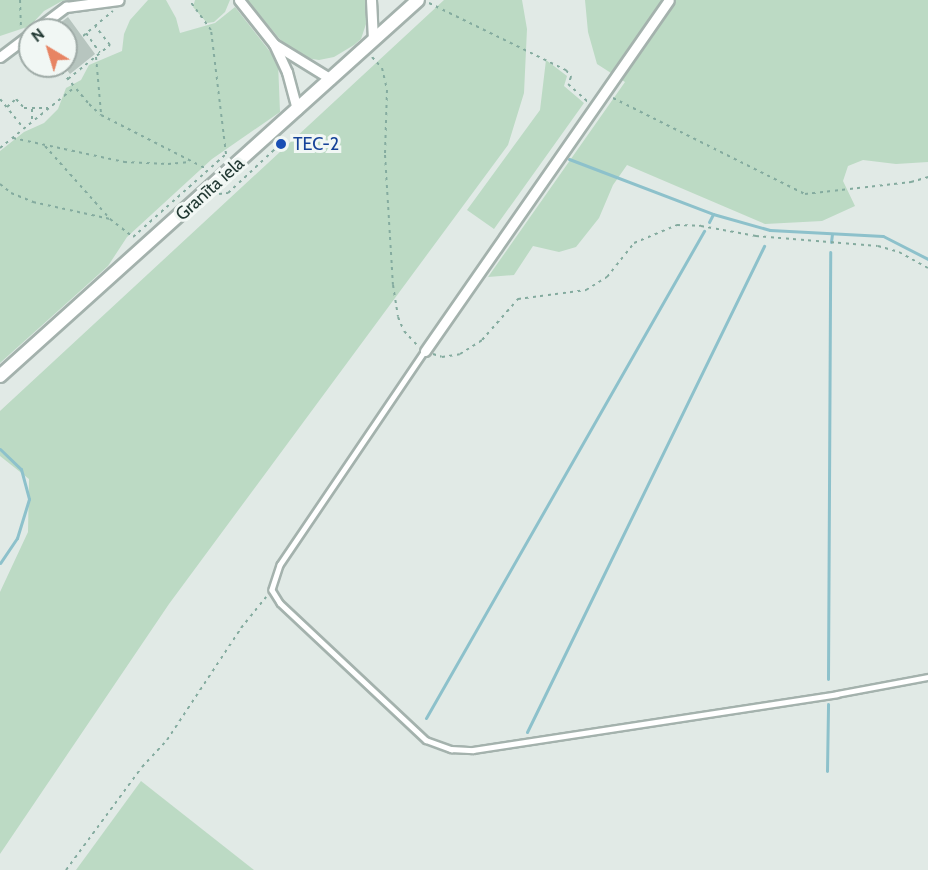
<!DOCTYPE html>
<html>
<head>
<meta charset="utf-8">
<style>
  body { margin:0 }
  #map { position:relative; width:928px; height:870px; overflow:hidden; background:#e1eae6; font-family:Cabin,sans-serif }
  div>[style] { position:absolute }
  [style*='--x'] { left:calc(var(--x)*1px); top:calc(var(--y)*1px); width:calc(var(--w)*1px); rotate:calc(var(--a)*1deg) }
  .green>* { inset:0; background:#bcdac4 }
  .stream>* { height:3px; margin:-1.5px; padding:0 1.5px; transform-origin:1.5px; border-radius:1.5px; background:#8dc1cb }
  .building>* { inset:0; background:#b7c5bf }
  .path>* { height:2px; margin-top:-1px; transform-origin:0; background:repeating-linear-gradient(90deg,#84ab9f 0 3px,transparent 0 7.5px) }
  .roads { filter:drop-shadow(2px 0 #a4b2ad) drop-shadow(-2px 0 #a4b2ad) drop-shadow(0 2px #a4b2ad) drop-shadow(0 -2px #a4b2ad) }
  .lane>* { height:4.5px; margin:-2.25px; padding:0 2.25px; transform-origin:2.25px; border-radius:2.25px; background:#fff }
  .street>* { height:9px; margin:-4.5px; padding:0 4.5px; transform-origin:4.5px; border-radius:4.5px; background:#fff }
  .secondary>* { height:12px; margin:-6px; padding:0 6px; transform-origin:6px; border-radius:6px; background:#fff }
  .dots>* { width:16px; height:16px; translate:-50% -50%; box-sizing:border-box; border:3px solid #f1f7f4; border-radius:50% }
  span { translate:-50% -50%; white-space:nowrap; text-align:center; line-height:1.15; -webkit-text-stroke:6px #f1f7f4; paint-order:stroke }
  .transit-label { font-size:18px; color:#164399 }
  .left { translate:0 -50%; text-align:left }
  .street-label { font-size:18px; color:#233a34 }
  .north { position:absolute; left:18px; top:18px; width:60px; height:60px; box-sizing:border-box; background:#f1f7f4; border:2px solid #9faba7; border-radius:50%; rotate:322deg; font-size:16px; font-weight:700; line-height:24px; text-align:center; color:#233a34 }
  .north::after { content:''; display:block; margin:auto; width:21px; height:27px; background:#e78463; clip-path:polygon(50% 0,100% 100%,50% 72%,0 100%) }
</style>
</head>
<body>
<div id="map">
  <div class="green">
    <div style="clip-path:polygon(0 0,71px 0,62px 1px,44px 11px,30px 26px,0 36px)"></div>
    <div style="clip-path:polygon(148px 0,166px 0,176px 18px,180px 33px,215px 23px,235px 7px,278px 62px,280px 112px,212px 159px,127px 237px,108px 266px,0 363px,0 151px,24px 132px,44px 123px,58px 109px,66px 88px,81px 80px,89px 65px,122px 51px,124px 34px,130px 20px)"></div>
    <div style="clip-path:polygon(195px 0,230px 0,225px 12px,214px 22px,207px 23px,193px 7px)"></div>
    <div style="clip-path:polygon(247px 0,366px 0,368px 18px,361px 39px,354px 45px,334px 57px,319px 60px,306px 58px,289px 50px)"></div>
    <div style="clip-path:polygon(444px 0,522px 0,527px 29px,524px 93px,508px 145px,169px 604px,0 854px,0 592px,28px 532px,29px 479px,0 456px,0 411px)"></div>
    <div style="clip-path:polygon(585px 0,928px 0,928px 162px,896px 164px,863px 160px,848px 166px,843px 181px,855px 206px,822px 221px,765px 224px,627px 165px,613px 185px,599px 218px,576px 247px,559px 252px,533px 246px,514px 275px,488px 277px,625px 82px,597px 64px,588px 32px)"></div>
    <div style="clip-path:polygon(546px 60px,567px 76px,564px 86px,584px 103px,494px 229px,467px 210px,540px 110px)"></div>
    <div style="clip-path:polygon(141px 781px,254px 870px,76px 870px)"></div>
  </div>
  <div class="stream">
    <div style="--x:569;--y:159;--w:154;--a:20.9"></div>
    <div style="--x:713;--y:214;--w:59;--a:15.7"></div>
    <div style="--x:770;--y:230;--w:113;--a:3"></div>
    <div style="--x:883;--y:236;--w:51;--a:27.1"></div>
    <div style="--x:709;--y:222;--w:9;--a:-63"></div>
    <div style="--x:831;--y:242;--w:8;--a:-83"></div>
    <div style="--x:0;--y:449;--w:29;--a:44"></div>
    <div style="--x:21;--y:469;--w:31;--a:75"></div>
    <div style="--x:29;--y:499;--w:41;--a:107.1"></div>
    <div style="--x:17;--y:538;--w:30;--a:124"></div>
    <div style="--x:828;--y:679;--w:427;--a:-89.7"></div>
    <div style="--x:426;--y:718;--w:561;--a:-60.28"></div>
    <div style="--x:527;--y:732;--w:541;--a:-64"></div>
    <div style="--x:827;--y:771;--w:67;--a:-89.1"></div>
  </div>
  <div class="building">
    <div style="clip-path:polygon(68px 17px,95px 54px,70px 74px,66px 69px,66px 30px,51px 30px)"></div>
  </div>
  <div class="path">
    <div style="--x:20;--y:0;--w:29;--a:88"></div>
    <div style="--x:429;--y:3;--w:153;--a:26.1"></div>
    <div style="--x:566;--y:70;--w:9;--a:54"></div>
    <div style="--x:571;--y:77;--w:8;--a:113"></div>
    <div style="--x:568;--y:84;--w:27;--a:42"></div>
    <div style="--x:86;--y:33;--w:24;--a:55"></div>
    <div style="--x:83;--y:36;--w:39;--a:-40"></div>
    <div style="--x:96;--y:57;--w:56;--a:84.9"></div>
    <div style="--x:372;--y:57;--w:15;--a:48"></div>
    <div style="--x:382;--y:68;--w:23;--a:77"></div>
    <div style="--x:387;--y:90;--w:65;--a:91.8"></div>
    <div style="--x:385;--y:155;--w:130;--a:86.5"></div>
    <div style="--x:393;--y:285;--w:32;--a:81"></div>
    <div style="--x:398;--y:317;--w:15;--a:67"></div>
    <div style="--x:404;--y:331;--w:21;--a:47"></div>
    <div style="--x:57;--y:66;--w:50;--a:49.9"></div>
    <div style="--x:89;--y:104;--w:16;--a:43"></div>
    <div style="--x:101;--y:115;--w:119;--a:27"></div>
    <div style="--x:68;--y:79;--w:54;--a:-39"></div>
    <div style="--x:110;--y:45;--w:24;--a:-128"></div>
    <div style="--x:613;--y:98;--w:215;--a:26.6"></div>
    <div style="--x:805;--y:194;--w:107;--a:-6.5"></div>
    <div style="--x:911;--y:182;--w:18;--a:-16"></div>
    <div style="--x:0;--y:99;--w:38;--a:51"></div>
    <div style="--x:7;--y:107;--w:12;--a:-42"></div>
    <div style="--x:16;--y:99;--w:12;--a:48"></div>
    <div style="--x:24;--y:108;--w:24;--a:0"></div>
    <div style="--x:32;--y:109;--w:12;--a:90"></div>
    <div style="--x:13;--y:138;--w:114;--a:12.2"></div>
    <div style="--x:124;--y:162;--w:44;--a:2.6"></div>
    <div style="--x:168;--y:164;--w:22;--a:-5"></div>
    <div style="--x:45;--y:146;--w:98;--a:48.3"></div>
    <div style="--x:110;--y:219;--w:29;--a:38"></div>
    <div style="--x:133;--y:237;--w:125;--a:-41.7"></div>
    <div style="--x:226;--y:154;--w:125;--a:-96.9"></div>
    <div style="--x:211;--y:30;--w:37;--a:-126"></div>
    <div style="--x:0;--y:148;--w:97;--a:-39.1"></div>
    <div style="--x:0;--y:184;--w:14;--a:39"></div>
    <div style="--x:11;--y:193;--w:24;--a:22"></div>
    <div style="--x:33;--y:202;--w:79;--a:12.4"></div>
    <div style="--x:219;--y:194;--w:9;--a:-6"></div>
    <div style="--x:228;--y:193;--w:64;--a:-43.1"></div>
    <div style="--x:433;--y:354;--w:9;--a:18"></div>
    <div style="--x:442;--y:357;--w:18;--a:-9"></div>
    <div style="--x:460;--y:354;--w:26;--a:-32"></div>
    <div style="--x:482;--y:340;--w:55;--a:-48.7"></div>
    <div style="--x:518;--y:299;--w:69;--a:-7.5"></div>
    <div style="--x:586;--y:290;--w:25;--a:-32"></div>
    <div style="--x:607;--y:277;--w:43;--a:-51.5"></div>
    <div style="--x:634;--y:243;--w:47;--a:-22.7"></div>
    <div style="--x:677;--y:225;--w:24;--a:2"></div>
    <div style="--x:701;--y:226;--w:56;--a:10.3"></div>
    <div style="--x:756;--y:236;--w:122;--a:4.7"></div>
    <div style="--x:878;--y:246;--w:22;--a:16"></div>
    <div style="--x:899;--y:252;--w:33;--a:29"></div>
    <div style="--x:66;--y:870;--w:128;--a:-53.6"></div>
    <div style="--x:142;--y:767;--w:37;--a:-47"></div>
    <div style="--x:167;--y:740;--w:134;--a:-56.5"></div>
    <div style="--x:241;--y:628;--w:40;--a:-51"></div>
  </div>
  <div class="roads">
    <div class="lane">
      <div style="--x:425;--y:351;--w:258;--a:124.1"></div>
      <div style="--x:280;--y:565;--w:26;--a:108"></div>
      <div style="--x:272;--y:590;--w:15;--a:58"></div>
      <div style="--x:280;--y:603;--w:200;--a:43.2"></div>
      <div style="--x:426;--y:740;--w:27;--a:20"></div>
      <div style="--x:451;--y:749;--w:22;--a:3"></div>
      <div style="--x:473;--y:750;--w:368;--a:-8.7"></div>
      <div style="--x:837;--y:694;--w:93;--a:-10.6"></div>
    </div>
    <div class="street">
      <div style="--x:239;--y:0;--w:56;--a:51.5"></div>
      <div style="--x:274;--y:44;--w:67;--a:31.6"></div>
      <div style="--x:371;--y:0;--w:40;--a:87.1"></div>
      <div style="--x:35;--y:30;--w:39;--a:-37"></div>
      <div style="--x:66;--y:7;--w:53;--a:-7.5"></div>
      <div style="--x:274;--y:44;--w:31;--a:65"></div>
      <div style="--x:287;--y:72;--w:39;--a:75"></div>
      <div style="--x:0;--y:57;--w:38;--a:-37"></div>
      <div style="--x:425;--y:351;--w:427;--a:-55.2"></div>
    </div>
    <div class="secondary">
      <div style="--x:0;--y:376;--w:562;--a:-41.97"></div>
    </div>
  </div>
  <div class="dots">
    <div style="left:281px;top:144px;background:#1a4fb4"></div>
  </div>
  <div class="transit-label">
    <span class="left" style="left:293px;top:144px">TEC-2</span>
  </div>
  <div class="street-label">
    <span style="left:210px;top:189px;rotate:-42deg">Granīta iela</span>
  </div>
  <div class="north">N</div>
</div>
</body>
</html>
